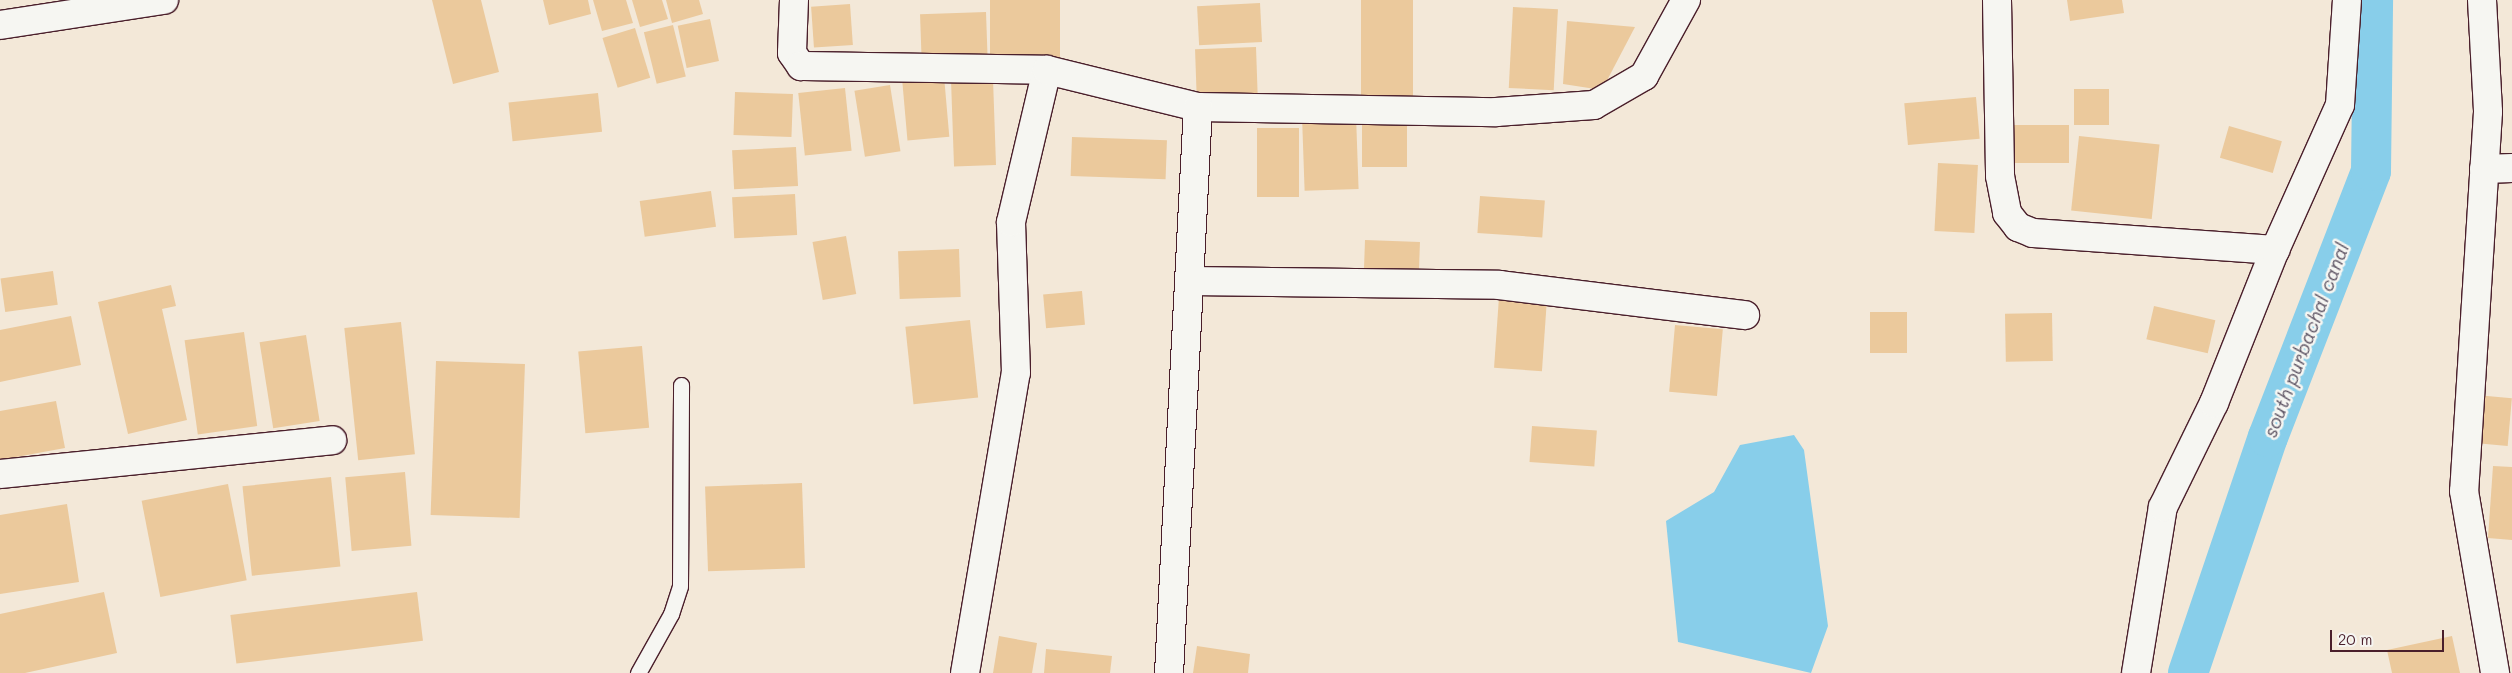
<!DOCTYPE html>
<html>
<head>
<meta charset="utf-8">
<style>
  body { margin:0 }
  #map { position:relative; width:2512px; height:673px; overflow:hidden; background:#f3e8d8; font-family:Mali,sans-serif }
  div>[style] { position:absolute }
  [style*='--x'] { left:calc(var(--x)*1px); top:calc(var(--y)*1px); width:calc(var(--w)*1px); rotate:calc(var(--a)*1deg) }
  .water>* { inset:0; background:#88ceea }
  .canal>* { height:40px; margin:-20px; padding:0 20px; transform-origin:20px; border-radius:20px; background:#88ceea }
  .building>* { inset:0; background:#ebc99c; transform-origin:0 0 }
  .roads { filter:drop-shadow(1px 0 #4a1f2b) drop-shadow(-1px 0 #4a1f2b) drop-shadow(0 1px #4a1f2b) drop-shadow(0 -1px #4a1f2b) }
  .service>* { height:15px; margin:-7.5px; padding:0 7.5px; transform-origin:7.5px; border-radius:7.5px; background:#f6f6f2 }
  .minor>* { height:28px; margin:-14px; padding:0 14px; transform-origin:14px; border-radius:14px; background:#f6f6f2 }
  span { translate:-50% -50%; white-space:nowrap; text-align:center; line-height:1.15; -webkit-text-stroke:5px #f6f6f2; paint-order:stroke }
  .water-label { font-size:19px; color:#5d5464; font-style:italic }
  .scale { position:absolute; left:2330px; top:630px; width:114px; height:22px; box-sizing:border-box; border:2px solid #4a1f2b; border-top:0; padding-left:6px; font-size:15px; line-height:18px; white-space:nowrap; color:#4a1f2b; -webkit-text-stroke:4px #f6f6f2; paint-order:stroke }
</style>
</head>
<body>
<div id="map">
  <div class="water">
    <div style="clip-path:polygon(1794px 435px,1804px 450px,1828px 626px,1811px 673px,1678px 642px,1666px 521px,1714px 492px,1740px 445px)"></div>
  </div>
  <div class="canal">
    <div style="--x:2188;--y:673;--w:249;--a:-71.3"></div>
    <div style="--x:2268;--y:437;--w:285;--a:-68.8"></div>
    <div style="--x:2371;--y:171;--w:171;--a:-89.3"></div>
  </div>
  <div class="building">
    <div style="clip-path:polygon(432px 0,481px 0,499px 72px,453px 84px)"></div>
    <div style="clip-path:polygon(543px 0,588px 0,591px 14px,549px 25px)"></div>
    <div style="clip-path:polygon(593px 0,626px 0,633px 23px,602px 31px)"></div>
    <div style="clip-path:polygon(632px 0,662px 0,668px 19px,640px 27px)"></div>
    <div style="clip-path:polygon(666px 0,699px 0,703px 14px,672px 23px)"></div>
    <div style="left:990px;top:0;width:70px;height:57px"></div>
    <div style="left:1361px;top:0;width:52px;height:98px"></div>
    <div style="clip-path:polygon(2067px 0,2122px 0,2124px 13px,2070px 21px)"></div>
    <div style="left:1260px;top:3px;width:39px;height:63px;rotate:87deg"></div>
    <div style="left:850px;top:4px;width:41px;height:39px;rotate:86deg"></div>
    <div style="left:1513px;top:7px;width:45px;height:81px;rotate:3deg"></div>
    <div style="left:986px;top:12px;width:48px;height:66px;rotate:88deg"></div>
    <div style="left:710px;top:19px;width:43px;height:33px;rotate:78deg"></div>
    <div style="clip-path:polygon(1567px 21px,1635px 27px,1602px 90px,1563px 84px)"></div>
    <div style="left:673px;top:25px;width:53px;height:30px;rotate:76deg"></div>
    <div style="left:635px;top:28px;width:52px;height:34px;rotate:73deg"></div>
    <div style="left:1256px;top:47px;width:50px;height:61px;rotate:88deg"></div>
    <div style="left:944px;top:76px;width:61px;height:42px;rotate:85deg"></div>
    <div style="left:993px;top:79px;width:86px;height:42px;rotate:88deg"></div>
    <div style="left:890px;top:85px;width:67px;height:36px;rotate:81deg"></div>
    <div style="left:845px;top:88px;width:63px;height:47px;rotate:84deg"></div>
    <div style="left:2074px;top:89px;width:35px;height:36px"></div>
    <div style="left:735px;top:92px;width:58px;height:43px;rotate:2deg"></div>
    <div style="left:598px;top:93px;width:39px;height:90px;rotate:84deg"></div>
    <div style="left:1976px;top:97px;width:42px;height:72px;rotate:85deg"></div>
    <div style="left:1356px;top:115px;width:74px;height:54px;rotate:88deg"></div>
    <div style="left:1407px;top:121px;width:46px;height:45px;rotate:90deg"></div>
    <div style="left:2012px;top:125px;width:57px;height:38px"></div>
    <div style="left:2229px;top:126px;width:55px;height:33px;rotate:16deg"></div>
    <div style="left:1257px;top:128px;width:42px;height:69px"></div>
    <div style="left:2079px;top:136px;width:81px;height:75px;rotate:6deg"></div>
    <div style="left:1072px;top:137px;width:95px;height:39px;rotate:2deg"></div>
    <div style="left:796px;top:147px;width:39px;height:64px;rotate:87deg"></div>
    <div style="left:1938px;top:163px;width:40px;height:68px;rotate:3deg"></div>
    <div style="left:711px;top:191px;width:36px;height:72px;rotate:82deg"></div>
    <div style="left:795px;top:194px;width:41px;height:63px;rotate:87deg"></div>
    <div style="left:1480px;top:196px;width:65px;height:37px;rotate:4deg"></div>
    <div style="left:846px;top:236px;width:59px;height:34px;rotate:80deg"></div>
    <div style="left:1365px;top:240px;width:55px;height:33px;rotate:2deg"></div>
    <div style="left:959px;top:249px;width:48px;height:61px;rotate:88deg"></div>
    <div style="left:53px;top:271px;width:34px;height:53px;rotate:82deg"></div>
    <div style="clip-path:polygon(171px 285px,176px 306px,162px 309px,187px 420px,128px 434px,98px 302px)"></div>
    <div style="left:1082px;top:291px;width:34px;height:39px;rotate:85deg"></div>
    <div style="left:1499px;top:297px;width:48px;height:71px;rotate:4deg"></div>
    <div style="left:2154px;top:306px;width:63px;height:34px;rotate:13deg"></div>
    <div style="left:1870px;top:312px;width:37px;height:41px"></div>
    <div style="left:2052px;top:313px;width:48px;height:47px;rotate:89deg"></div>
    <div style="clip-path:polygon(71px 316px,81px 365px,0 382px,0 330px)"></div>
    <div style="left:970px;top:320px;width:78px;height:65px;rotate:84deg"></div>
    <div style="left:401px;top:322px;width:133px;height:57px;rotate:84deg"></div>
    <div style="left:1675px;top:325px;width:48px;height:67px;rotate:5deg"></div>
    <div style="left:244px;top:332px;width:95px;height:60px;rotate:82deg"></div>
    <div style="left:306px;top:335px;width:87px;height:47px;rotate:81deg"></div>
    <div style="left:642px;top:346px;width:82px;height:64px;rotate:85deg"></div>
    <div style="left:436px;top:361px;width:89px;height:154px;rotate:2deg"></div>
    <div style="left:2476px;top:395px;width:36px;height:48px;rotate:5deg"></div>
    <div style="clip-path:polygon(56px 401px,65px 448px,0 460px,0 411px)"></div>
    <div style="left:1532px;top:426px;width:65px;height:36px;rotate:4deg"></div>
    <div style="clip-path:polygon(2493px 466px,2512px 467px,2512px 540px,2488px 538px)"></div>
    <div style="left:405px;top:472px;width:74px;height:60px;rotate:85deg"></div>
    <div style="left:331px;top:477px;width:90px;height:89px;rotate:84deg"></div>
    <div style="left:802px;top:483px;width:85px;height:97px;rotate:88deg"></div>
    <div style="left:228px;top:484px;width:98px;height:88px;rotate:79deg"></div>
    <div style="clip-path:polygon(67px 504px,79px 582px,0 594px,0 515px)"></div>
    <div style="clip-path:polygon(104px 592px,117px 653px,25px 673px,0 673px,0 614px)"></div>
    <div style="left:417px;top:592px;width:49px;height:188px;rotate:83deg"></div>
    <div style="clip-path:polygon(999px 636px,1037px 643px,1032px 673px,993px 673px)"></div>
    <div style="clip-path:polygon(2452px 636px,2460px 673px,2392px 673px,2387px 650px)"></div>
    <div style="clip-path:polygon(1197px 646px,1250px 654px,1248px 673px,1193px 673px)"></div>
    <div style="clip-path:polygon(1046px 649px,1112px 656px,1110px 673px,1044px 673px)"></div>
  </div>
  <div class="roads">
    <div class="service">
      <div style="--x:638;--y:673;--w:68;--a:-60.8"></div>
      <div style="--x:671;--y:614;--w:29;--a:-72"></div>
      <div style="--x:680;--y:586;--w:201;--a:-89.7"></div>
    </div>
    <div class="minor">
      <div style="--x:794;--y:0;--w:53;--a:92.2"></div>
      <div style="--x:792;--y:53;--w:16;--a:55"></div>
      <div style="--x:801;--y:66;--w:246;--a:0.9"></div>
      <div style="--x:1997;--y:0;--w:176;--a:89"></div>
      <div style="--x:2000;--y:176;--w:38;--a:79"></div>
      <div style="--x:2007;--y:213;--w:18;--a:52"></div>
      <div style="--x:2018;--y:227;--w:16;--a:22"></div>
      <div style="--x:2033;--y:233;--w:243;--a:4"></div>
      <div style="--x:2482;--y:0;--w:112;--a:86.9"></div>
      <div style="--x:2488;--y:112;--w:380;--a:93.6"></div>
      <div style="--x:2464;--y:491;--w:185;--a:80.3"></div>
      <div style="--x:0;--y:25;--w:166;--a:-8.7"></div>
      <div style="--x:2484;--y:169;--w:28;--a:-2"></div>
      <div style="--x:1190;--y:281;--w:309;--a:0.7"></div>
      <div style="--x:1499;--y:285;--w:248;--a:7"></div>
      <div style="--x:0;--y:474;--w:334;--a:-5.8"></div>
      <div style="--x:965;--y:673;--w:304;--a:-80.4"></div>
      <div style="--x:1016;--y:373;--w:151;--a:-91.9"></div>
      <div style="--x:1011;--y:222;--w:156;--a:-76.7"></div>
      <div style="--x:1047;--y:70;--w:155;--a:13.8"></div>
      <div style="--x:1198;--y:107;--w:298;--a:1"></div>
      <div style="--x:1496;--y:112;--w:98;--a:-4.1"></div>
      <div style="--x:1594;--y:105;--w:58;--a:-30.1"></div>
      <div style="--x:1644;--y:76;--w:87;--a:-61.1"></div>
      <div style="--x:1169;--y:673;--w:567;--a:-87.07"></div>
      <div style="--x:2136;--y:673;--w:168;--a:-80.8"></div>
      <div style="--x:2163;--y:507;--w:116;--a:-63.9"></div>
      <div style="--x:2214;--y:403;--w:165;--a:-68.3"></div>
      <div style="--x:2275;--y:250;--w:159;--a:-65.9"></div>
      <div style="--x:2340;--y:105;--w:105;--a:-86.2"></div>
    </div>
  </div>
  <div class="water-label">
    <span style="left:2306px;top:340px;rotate:-69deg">south purbachal canal</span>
  </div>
  <div class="scale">20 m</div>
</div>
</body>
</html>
